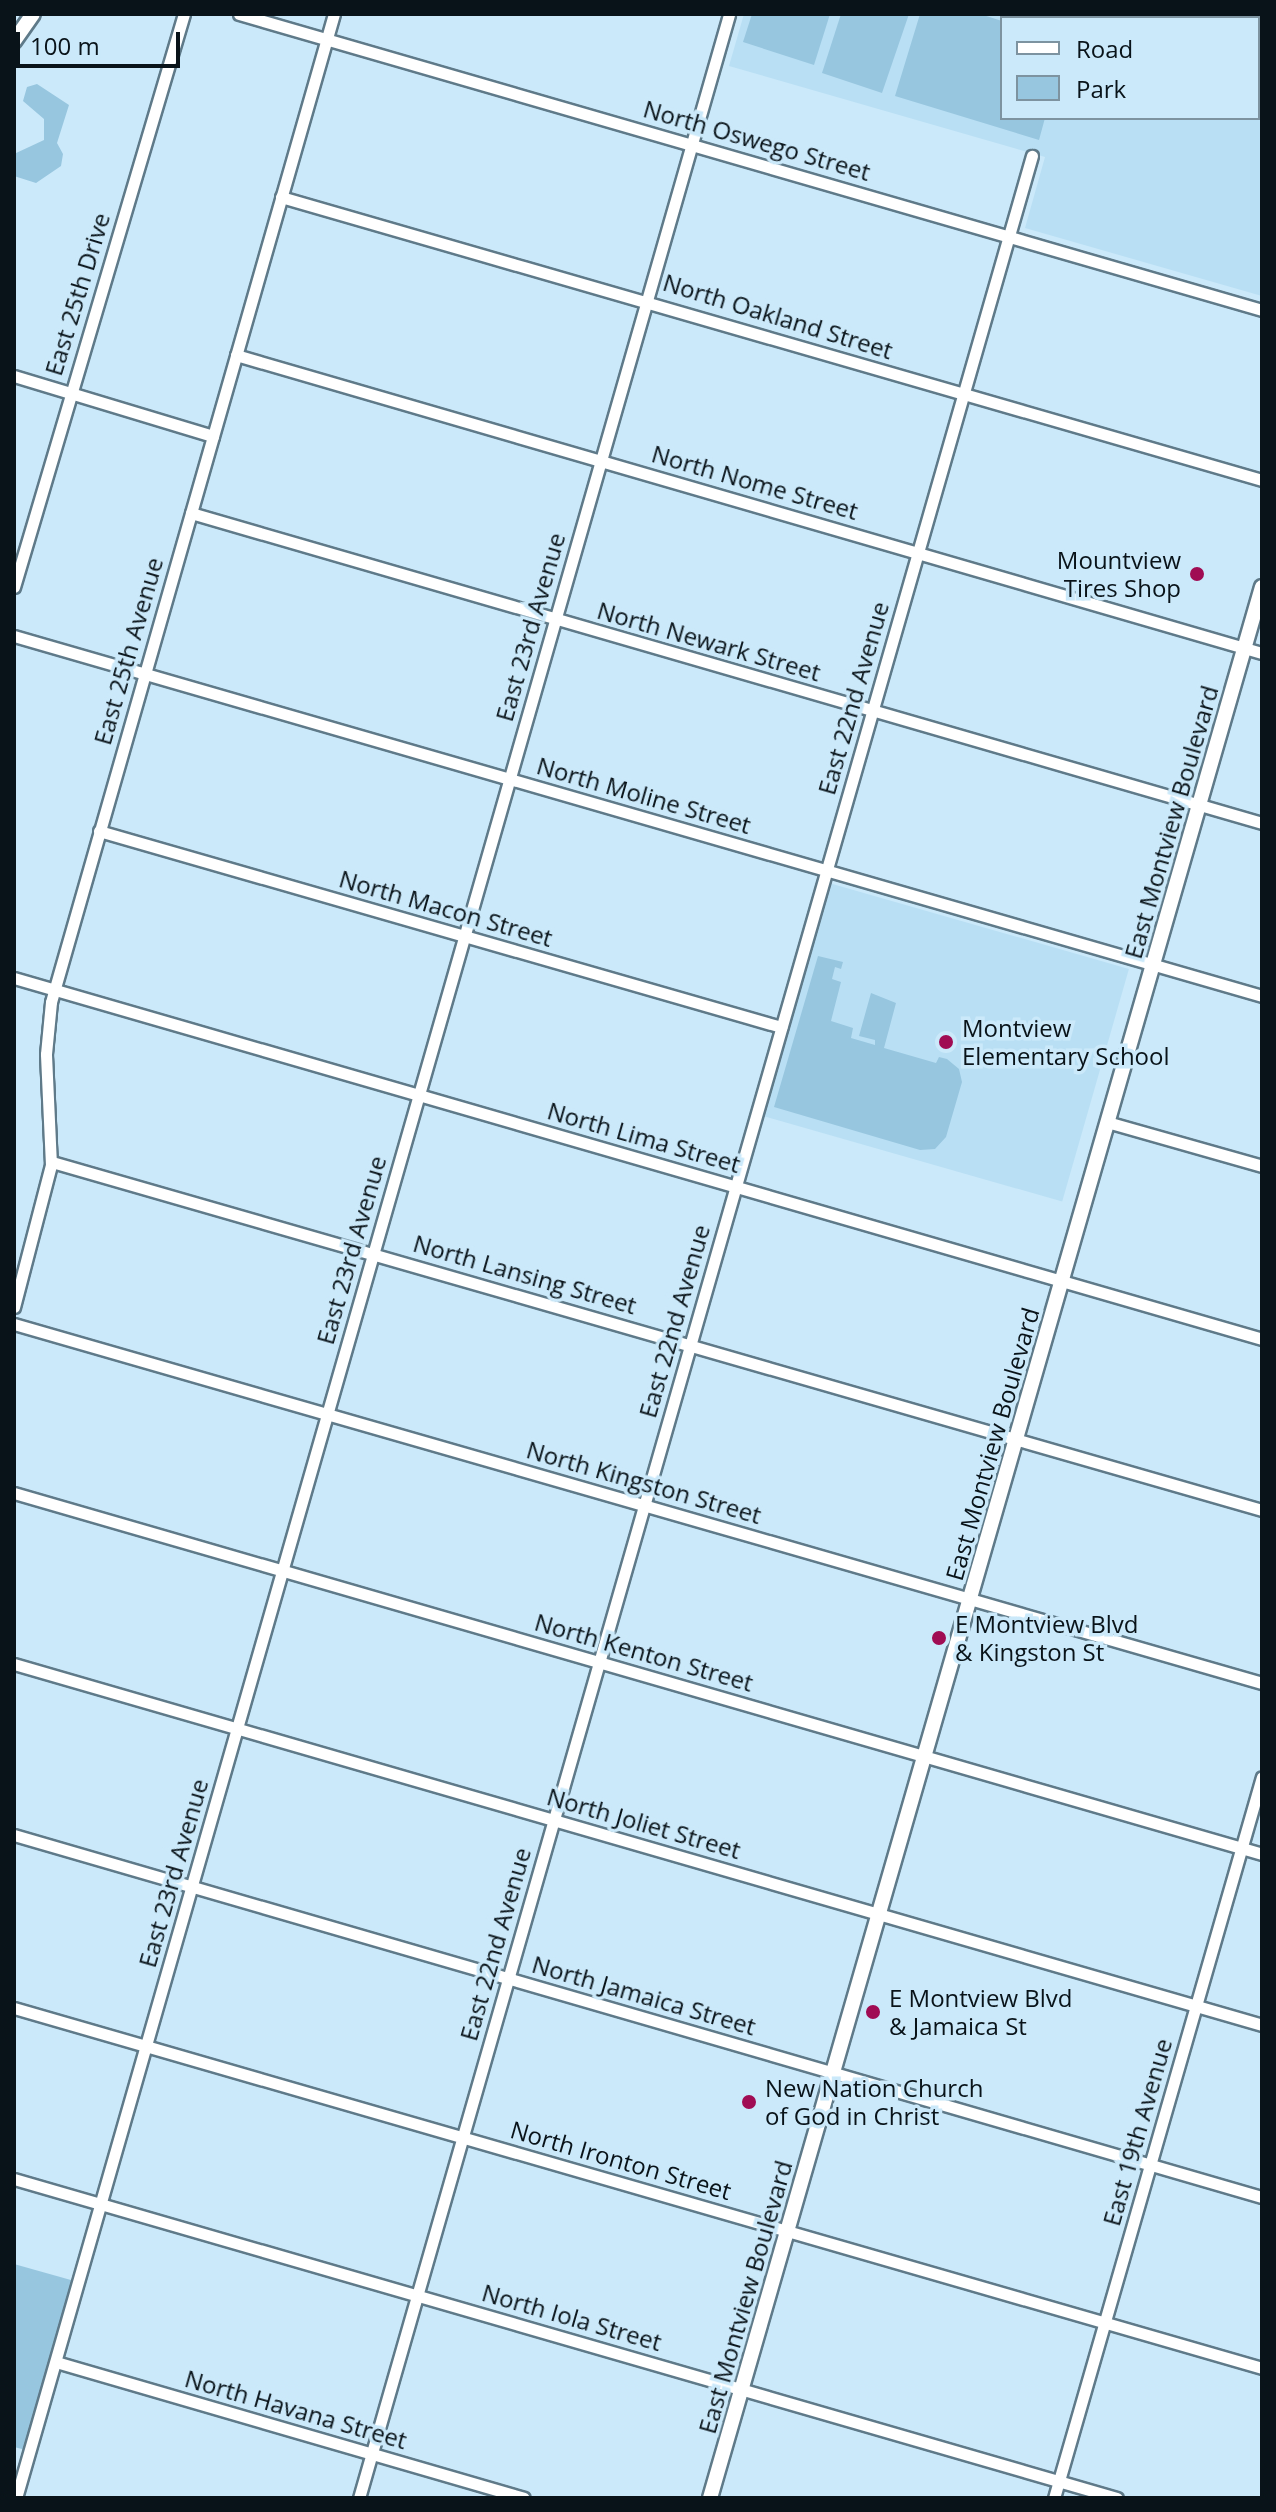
<!DOCTYPE html>
<html>
<head>
<meta charset="utf-8">
<style>
  body { margin:0 }
  #map { position:relative; width:1276px; height:2512px; overflow:hidden; background:#cbe9fa; font-family:"Open Sans",sans-serif }
  div>[style] { position:absolute }
  [style*='--x'] { left:calc(var(--x)*1px); top:calc(var(--y)*1px); width:calc(var(--w)*1px); rotate:calc(var(--a)*1deg) }
  .built>* { inset:0; background:#b9dff4; transform-origin:0 0 }
  .green>* { inset:0; background:#97c6df }
  .roads { filter:drop-shadow(2px 0 #5f7a89) drop-shadow(-2px 0 #5f7a89) drop-shadow(0 2px #5f7a89) drop-shadow(0 -2px #5f7a89) }
  .minor>* { height:11px; margin:-5.5px; padding:0 5.5px; transform-origin:5.5px; border-radius:5.5px; background:#fff }
  .major>* { height:14px; margin:-7px; padding:0 7px; transform-origin:7px; border-radius:7px; background:#fff }
  .dots>* { width:22px; height:22px; translate:-50% -50%; box-sizing:border-box; border:4px solid #cbe9fa; border-radius:50% }
  span { translate:-50% -50%; white-space:nowrap; text-align:center; line-height:1.15; -webkit-text-stroke:7px #cbe9fa; paint-order:stroke }
  .street-label { font-size:24px; color:#091319 }
  .poi-label { font-size:24px; color:#091319 }
  .right { translate:-100% -50%; text-align:right }
  .left { translate:0 -50%; text-align:left }
  .frame { position:absolute; inset:0; border:16px solid #091319; pointer-events:none }
  .legend { position:absolute; left:1000px; top:16px; width:260px; height:104px; box-sizing:border-box; background:#cbe9fa; border:2px solid #7d93a0; margin:0; padding:10px 14px; list-style:none; font-size:24px; color:#091319 }
  .legend li { display:flex; align-items:center; gap:16px; height:40px }
  .legend b { width:40px; border:2px solid #7d93a0 }
  .scale { position:absolute; left:16px; top:32px; width:164px; height:36px; box-sizing:border-box; border:4px solid #091319; border-top:0; padding-left:10px; font-size:24px; line-height:28px; white-space:nowrap; color:#091319; -webkit-text-stroke:6px #cbe9fa; paint-order:stroke }
</style>
</head>
<body>
<div id="map">
  <div class="built">
    <div style="clip-path:polygon(evenodd,744px 14px,1262px 14px,1262px 296px,1025px 228px,1045px 157px,729px 66px,744px 14px,1002px 18px,1258px 18px,1258px 118px,1002px 118px,1002px 18px)"></div>
    <div style="left:829px;top:883px;width:312px;height:242px;rotate:16deg"></div>
  </div>
  <div class="green">
    <div style="clip-path:polygon(752px 14px,830px 14px,814px 65px,743px 42px)"></div>
    <div style="clip-path:polygon(841px 14px,909px 14px,882px 93px,822px 73px)"></div>
    <div style="clip-path:polygon(920px 14px,980px 14px,1002px 21px,1002px 118px,1045px 118px,1039px 140px,895px 96px)"></div>
    <div style="clip-path:polygon(37px 84px,69px 105px,57px 143px,63px 154px,61px 166px,36px 183px,14px 176px,14px 154px,44px 140px,44px 119px,23px 101px,27px 87px)"></div>
    <div style="clip-path:polygon(818px 956px,843px 962px,841px 969px,835px 967px,832px 979px,841px 982px,831px 1021px,853px 1028px,851px 1038px,875px 1045px,875px 1040px,859px 1036px,871px 993px,896px 1003px,884px 1048px,936px 1063px,939px 1057px,947px 1059px,959px 1069px,962px 1082px,946px 1137px,935px 1149px,920px 1150px,774px 1107px)"></div>
    <div style="clip-path:polygon(14px 2264px,78px 2282px,30px 2451px,14px 2447px)"></div>
  </div>
  <div class="roads">
    <div class="minor">
      <div style="--x:239;--y:14;--w:1065;--a:16.14"></div>
      <div style="--x:281;--y:197;--w:1021;--a:16.09"></div>
      <div style="--x:236;--y:355;--w:1068;--a:16.2"></div>
      <div style="--x:14;--y:376;--w:208;--a:16.8"></div>
      <div style="--x:191;--y:513;--w:1115;--a:16.14"></div>
      <div style="--x:14;--y:587;--w:598;--a:-73.48"></div>
      <div style="--x:14;--y:636;--w:1299;--a:16.09"></div>
      <div style="--x:99;--y:831;--w:710;--a:16.03"></div>
      <div style="--x:14;--y:978;--w:1299;--a:16.13"></div>
      <div style="--x:1107;--y:1122;--w:161;--a:15.8"></div>
      <div style="--x:52;--y:1162;--w:1259;--a:16.05"></div>
      <div style="--x:14;--y:1307;--w:147;--a:-75.4"></div>
      <div style="--x:51;--y:1165;--w:111;--a:-92.6"></div>
      <div style="--x:46;--y:1054;--w:52;--a:-84.5"></div>
      <div style="--x:51;--y:1002;--w:1028;--a:-74.02"></div>
      <div style="--x:14;--y:1324;--w:1299;--a:16.05"></div>
      <div style="--x:14;--y:1493;--w:1299;--a:16.13"></div>
      <div style="--x:14;--y:1664;--w:1299;--a:16.13"></div>
      <div style="--x:14;--y:1835;--w:1299;--a:16.18"></div>
      <div style="--x:14;--y:2008;--w:1299;--a:16.09"></div>
      <div style="--x:14;--y:2179;--w:1148;--a:16.13"></div>
      <div style="--x:56;--y:2362;--w:487;--a:16.2"></div>
      <div style="--x:16;--y:2498;--w:2584;--a:-73.98"></div>
      <div style="--x:359;--y:2498;--w:2437;--a:-73.97"></div>
      <div style="--x:1054;--y:2498;--w:750;--a:-73.91"></div>
    </div>
    <div class="major">
      <div style="--x:14;--y:41;--w:33;--a:-55"></div>
      <div style="--x:710;--y:2498;--w:1989;--a:-73.89"></div>
    </div>
  </div>
  <div class="dots">
    <div style="left:1197px;top:574px;background:#a00c53"></div>
    <div style="left:946px;top:1042px;background:#a00c53"></div>
    <div style="left:939px;top:1638px;background:#a00c53"></div>
    <div style="left:873px;top:2012px;background:#a00c53"></div>
    <div style="left:749px;top:2102px;background:#a00c53"></div>
  </div>
  <div class="street-label">
    <span style="left:757px;top:140px;rotate:16deg">North Oswego Street</span>
    <span style="left:77px;top:294px;rotate:-73deg">East 25th Drive</span>
    <span style="left:778px;top:316px;rotate:17deg">North Oakland Street</span>
    <span style="left:755px;top:482px;rotate:16deg">North Nome Street</span>
    <span style="left:530px;top:627px;rotate:-74deg">East 23rd Avenue</span>
    <span style="left:709px;top:641px;rotate:16deg">North Newark Street</span>
    <span style="left:128px;top:651px;rotate:-74deg">East 25th Avenue</span>
    <span style="left:853px;top:698px;rotate:-74deg">East 22nd Avenue</span>
    <span style="left:644px;top:795px;rotate:16deg">North Moline Street</span>
    <span style="left:1171px;top:822px;rotate:-74deg">East Montview Boulevard</span>
    <span style="left:446px;top:908px;rotate:16deg">North Macon Street</span>
    <span style="left:644px;top:1137px;rotate:16deg">North Lima Street</span>
    <span style="left:351px;top:1250px;rotate:-74deg">East 23rd Avenue</span>
    <span style="left:525px;top:1274px;rotate:16deg">North Lansing Street</span>
    <span style="left:674px;top:1321px;rotate:-74deg">East 22nd Avenue</span>
    <span style="left:992px;top:1444px;rotate:-74deg">East Montview Boulevard</span>
    <span style="left:644px;top:1482px;rotate:16deg">North Kingston Street</span>
    <span style="left:644px;top:1652px;rotate:16deg">North Kenton Street</span>
    <span style="left:644px;top:1823px;rotate:16deg">North Joliet Street</span>
    <span style="left:173px;top:1873px;rotate:-74deg">East 23rd Avenue</span>
    <span style="left:495px;top:1944px;rotate:-74deg">East 22nd Avenue</span>
    <span style="left:644px;top:1995px;rotate:16deg">North Jamaica Street</span>
    <span style="left:1137px;top:2132px;rotate:-74deg">East 19th Avenue</span>
    <span style="left:621px;top:2160px;rotate:16deg">North Ironton Street</span>
    <span style="left:745px;top:2297px;rotate:-74deg">East Montview Boulevard</span>
    <span style="left:572px;top:2317px;rotate:16deg">North Iola Street</span>
    <span style="left:296px;top:2409px;rotate:16deg">North Havana Street</span>
  </div>
  <div class="poi-label">
    <span class="right" style="left:1181px;top:574px">Mountview<br>Tires Shop</span>
    <span class="left" style="left:962px;top:1042px">Montview<br>Elementary School</span>
    <span class="left" style="left:955px;top:1638px">E Montview Blvd<br>&amp; Kingston St</span>
    <span class="left" style="left:889px;top:2012px">E Montview Blvd<br>&amp; Jamaica St</span>
    <span class="left" style="left:765px;top:2102px">New Nation Church<br>of God in Christ</span>
  </div>
  <div class="frame"></div>
  <ul class="legend">
  <li><b style="height:10px;background:#fff"></b>Road</li>
  <li><b style="height:22px;background:#97c6df"></b>Park</li>
  </ul>
  <div class="scale">100 m</div>
</div>
</body>
</html>
